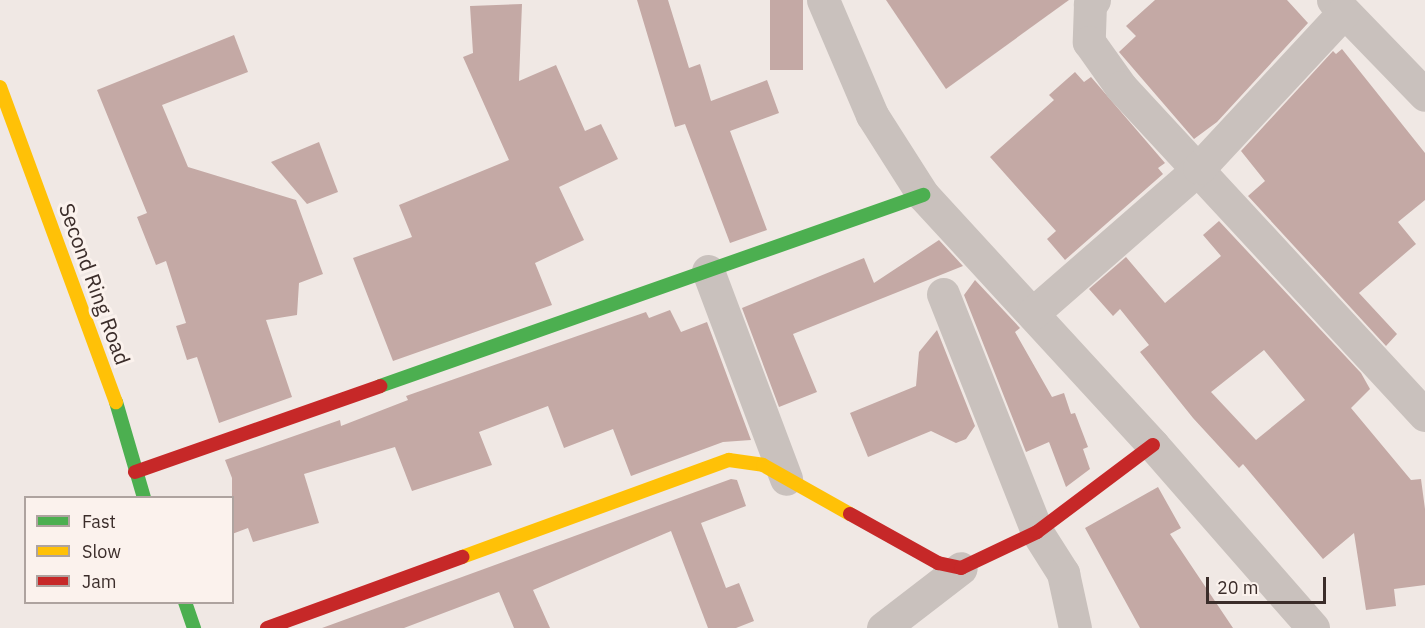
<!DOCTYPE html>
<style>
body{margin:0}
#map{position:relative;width:1425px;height:628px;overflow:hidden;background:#f0e8e4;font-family:"IBM Plex Sans",sans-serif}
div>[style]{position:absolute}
.building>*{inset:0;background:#c4a9a5;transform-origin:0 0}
.street>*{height:33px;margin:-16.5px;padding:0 16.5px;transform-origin:16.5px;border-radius:16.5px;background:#c9c1bd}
.fast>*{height:14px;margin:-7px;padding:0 7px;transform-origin:7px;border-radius:7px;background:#4caf50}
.slow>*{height:14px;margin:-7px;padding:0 7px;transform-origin:7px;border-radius:7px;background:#ffc107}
.jam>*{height:14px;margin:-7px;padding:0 7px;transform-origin:7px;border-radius:7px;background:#c62828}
span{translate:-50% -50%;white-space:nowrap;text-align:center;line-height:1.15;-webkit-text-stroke:6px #fbf2ed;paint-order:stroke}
.street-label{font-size:21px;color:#3b2d2a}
.legend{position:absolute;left:24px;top:496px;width:210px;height:108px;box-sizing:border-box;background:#fbf2ed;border:2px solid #aea39f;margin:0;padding:8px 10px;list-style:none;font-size:18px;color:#3b2d2a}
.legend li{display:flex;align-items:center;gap:12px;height:30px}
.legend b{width:30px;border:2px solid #aea39f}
.scale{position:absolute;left:1206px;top:577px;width:120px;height:27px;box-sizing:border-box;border:3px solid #3b2d2a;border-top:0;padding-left:8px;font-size:18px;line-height:21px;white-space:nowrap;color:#3b2d2a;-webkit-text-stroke:4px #fbf2ed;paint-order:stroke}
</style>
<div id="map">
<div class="building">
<div style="clip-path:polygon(637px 0,668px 0,689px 68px,700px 64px,711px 101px,767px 80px,779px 113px,730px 131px,767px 230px,730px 243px,685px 124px,675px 127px)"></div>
<div style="left:770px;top:0;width:33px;height:70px"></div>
<div style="clip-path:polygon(886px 0,1069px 0,946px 89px)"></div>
<div style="clip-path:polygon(1155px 0,1287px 0,1308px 23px,1217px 122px,1194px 139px,1119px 52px,1136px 36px,1126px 26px)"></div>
<div style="clip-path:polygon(522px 4px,519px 81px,556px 65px,585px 131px,601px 124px,618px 159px,559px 187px,584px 240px,535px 263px,552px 305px,393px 361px,353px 258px,412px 237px,399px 205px,509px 160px,463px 57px,473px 53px,470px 6px)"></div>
<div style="clip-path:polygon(234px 35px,248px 72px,162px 105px,188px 167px,296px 200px,323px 274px,299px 283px,297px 315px,266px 320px,292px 397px,219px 423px,197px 357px,187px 360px,176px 326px,186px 323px,166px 261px,156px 265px,137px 217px,147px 213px,97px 90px)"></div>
<div style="clip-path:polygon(1342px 49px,1425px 153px,1425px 200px,1398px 222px,1416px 244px,1359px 293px,1397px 334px,1386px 346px,1248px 196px,1265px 181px,1241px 151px,1333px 51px,1336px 54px)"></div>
<div style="clip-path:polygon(1075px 72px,1084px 82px,1091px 77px,1165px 163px,1158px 168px,1163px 174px,1065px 260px,1047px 239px,1056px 231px,990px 157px,1054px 100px,1049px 95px)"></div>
<div style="clip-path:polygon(319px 142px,338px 192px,307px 204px,271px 162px)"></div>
<div style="clip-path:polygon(evenodd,1219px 221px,1361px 373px,1370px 389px,1351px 408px,1411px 480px,1421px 479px,1425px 509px,1425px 585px,1394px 589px,1396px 606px,1366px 610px,1354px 533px,1323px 559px,1243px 464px,1239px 468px,1193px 418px,1140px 352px,1149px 345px,1120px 309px,1113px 316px,1089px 289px,1126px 257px,1165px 303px,1221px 256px,1203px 235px,1219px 221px,1264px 350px,1305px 400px,1256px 440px,1211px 392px,1264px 350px)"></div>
<div style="clip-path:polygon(939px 240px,963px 266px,793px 334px,817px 392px,779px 407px,742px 308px,864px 258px,874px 283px)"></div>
<div style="clip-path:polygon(975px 280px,1020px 328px,1015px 332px,1052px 397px,1064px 393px,1071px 414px,1075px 413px,1088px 447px,1083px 449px,1090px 469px,1066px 487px,1049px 442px,1026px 452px,964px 295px)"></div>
<div style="clip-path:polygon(670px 310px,681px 332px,707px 322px,751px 440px,723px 442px,631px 476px,613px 429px,564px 448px,548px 406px,479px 432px,492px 465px,412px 491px,395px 447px,304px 474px,319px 523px,253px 542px,248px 528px,232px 534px,232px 478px,225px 460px,340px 420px,341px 426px,408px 400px,406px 396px,646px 312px,649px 318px)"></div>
<div style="clip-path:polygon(937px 330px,975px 426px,966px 439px,956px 443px,931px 431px,868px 457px,850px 413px,916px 386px,919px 352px)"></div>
<div style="clip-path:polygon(731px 479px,737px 480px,746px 506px,701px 523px,726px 588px,739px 583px,754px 621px,736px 628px,708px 628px,671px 531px,533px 590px,550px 628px,514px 628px,499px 592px,404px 628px,322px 628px)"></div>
<div style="clip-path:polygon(1158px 487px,1181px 528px,1170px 534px,1233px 628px,1140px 628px,1085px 528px)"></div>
</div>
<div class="street">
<div style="left:823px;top:0;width:125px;rotate:66.9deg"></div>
<div style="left:872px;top:115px;width:95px;rotate:57.5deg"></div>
<div style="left:923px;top:195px;width:340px;rotate:47.4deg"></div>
<div style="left:1153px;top:445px;width:243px;rotate:48.8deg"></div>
<div style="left:1094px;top:0;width:6px;rotate:135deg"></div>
<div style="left:1090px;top:4px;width:38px;rotate:92deg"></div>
<div style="left:1089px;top:42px;width:55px;rotate:54.6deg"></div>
<div style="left:1121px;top:87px;width:447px;rotate:47.2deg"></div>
<div style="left:1333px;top:0;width:132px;rotate:45.9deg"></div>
<div style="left:708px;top:271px;width:222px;rotate:69.4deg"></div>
<div style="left:943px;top:294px;width:256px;rotate:68.4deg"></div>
<div style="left:1037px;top:532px;width:49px;rotate:57.6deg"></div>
<div style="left:1063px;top:573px;width:56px;rotate:77.7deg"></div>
<div style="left:1033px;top:313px;width:220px;rotate:-41.1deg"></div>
<div style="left:1199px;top:168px;width:213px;rotate:-47.1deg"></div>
<div style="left:883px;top:628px;width:98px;rotate:-37.6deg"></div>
</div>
<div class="fast">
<div style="left:380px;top:386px;width:576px;rotate:-19.38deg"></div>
<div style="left:116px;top:402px;width:100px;rotate:73.7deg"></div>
<div style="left:185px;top:602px;width:28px;rotate:71deg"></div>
</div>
<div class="slow">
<div style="left:0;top:87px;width:336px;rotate:69.8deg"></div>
<div style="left:462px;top:557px;width:284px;rotate:-20deg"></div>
<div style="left:729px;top:460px;width:34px;rotate:8deg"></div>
<div style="left:763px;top:465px;width:100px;rotate:29.4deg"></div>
</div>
<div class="jam">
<div style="left:135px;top:472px;width:260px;rotate:-19.3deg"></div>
<div style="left:850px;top:514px;width:101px;rotate:29.1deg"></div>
<div style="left:938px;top:563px;width:24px;rotate:12deg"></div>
<div style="left:961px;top:568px;width:84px;rotate:-25.3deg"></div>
<div style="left:1037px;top:532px;width:145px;rotate:-36.9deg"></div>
<div style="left:267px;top:628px;width:208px;rotate:-20deg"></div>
</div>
<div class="street-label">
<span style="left:95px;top:284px;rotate:70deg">Second Ring Road</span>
</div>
<ul class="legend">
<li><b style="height:8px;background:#4caf50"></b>Fast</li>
<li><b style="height:8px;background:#ffc107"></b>Slow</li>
<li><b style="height:8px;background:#c62828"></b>Jam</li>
</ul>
<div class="scale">20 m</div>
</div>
